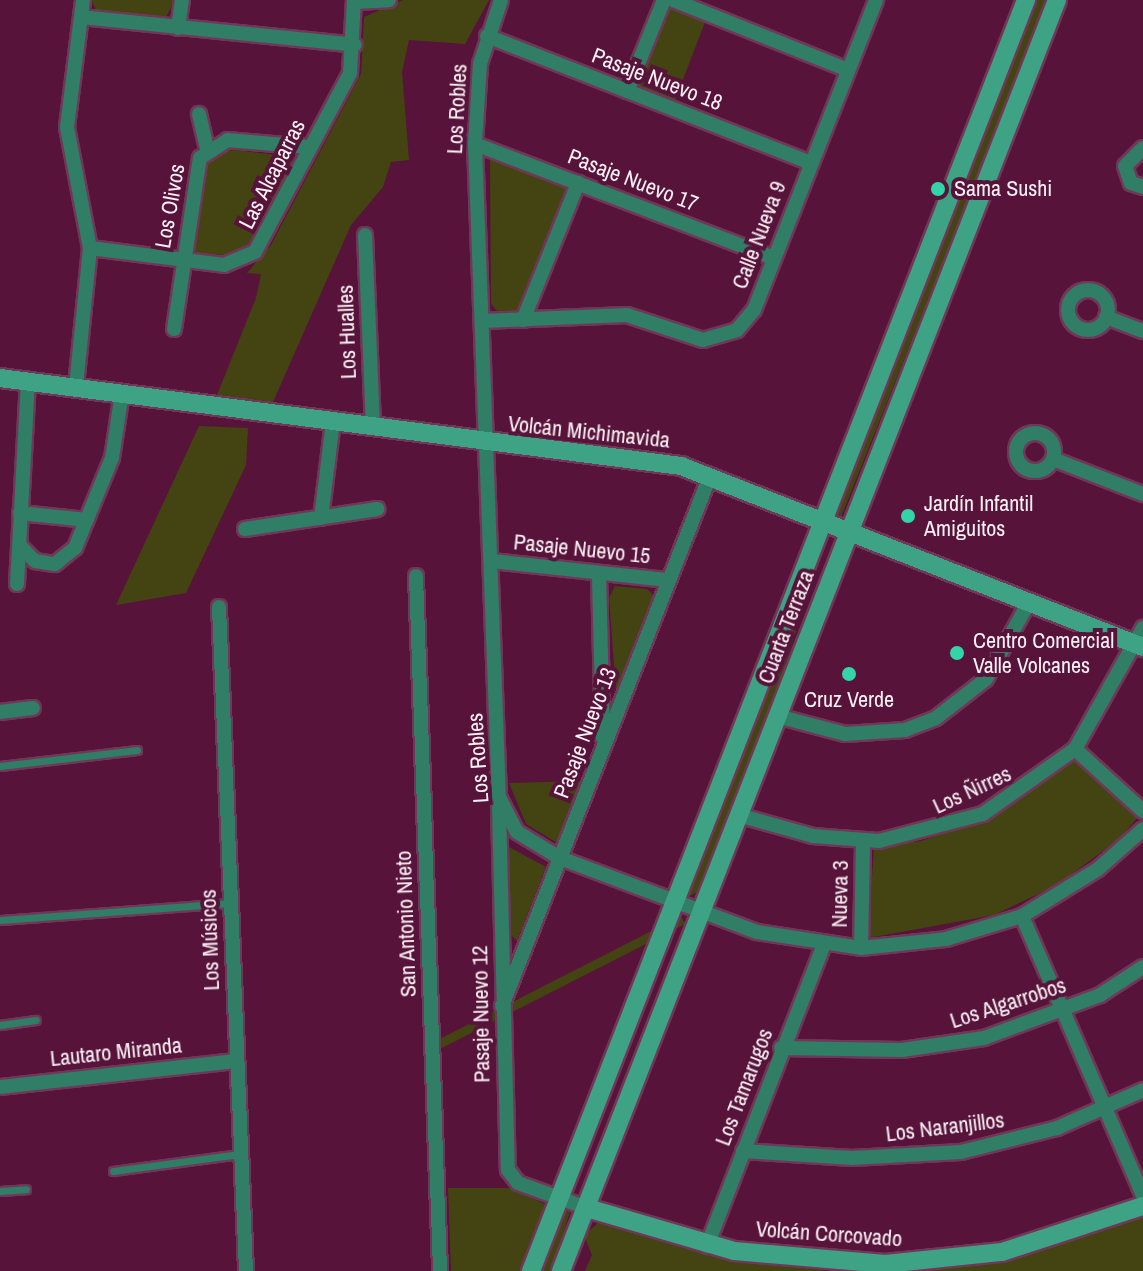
<!DOCTYPE html>
<meta charset="utf-8">
<style>
body{margin:0}
#map{position:relative;width:1143px;height:1271px;overflow:hidden;background:#57133a;font-family:"Archivo Narrow",sans-serif}
div>[style]{position:absolute}
.green>*{inset:0;background:#444413;transform-origin:0 0}
.roads{filter:drop-shadow(2px 0 #713758) drop-shadow(-2px 0 #713758) drop-shadow(0 2px #713758) drop-shadow(0 -2px #713758)}
.lane>*{height:7px;margin:-3.5px;padding:0 3.5px;transform-origin:3.5px;border-radius:3.5px;background:#2f7e65}
.street>*{height:14px;margin:-7px;padding:0 7px;transform-origin:7px;border-radius:7px;background:#2f7e65}
.street>.ring{margin:-7px;padding:0;box-sizing:content-box;background:none;border:14px solid #2f7e65;border-radius:50%}
.secondary>*{height:18px;margin:-9px;padding:0 9px;transform-origin:9px;border-radius:9px;background:#3ea384}
.dots>*{width:22px;height:22px;translate:-50% -50%;box-sizing:border-box;border:4px solid #57133a;border-radius:50%}
span{translate:-50% -50%;white-space:nowrap;text-align:center;line-height:1.15;-webkit-text-stroke:8px #57133a;paint-order:stroke}
.street-label{font-size:22px;color:#faf1f5}
.poi-label{font-size:22px;color:#faf1f5}
.left{translate:0 -50%;text-align:left}
</style>
<div id="map">
<div class="green">
<div style="clip-path:polygon(91px 0,175px 0,165px 19px,96px 10px)"></div>
<div style="clip-path:polygon(403px 0,489px 0,465px 44px,409px 40px,402px 72px,409px 160px,391px 162px,383px 187px,351px 225px,273px 402px,217px 395px,256px 298px,261px 274px,247px 273px,271px 245px,361px 74px,364px 17px)"></div>
<div style="clip-path:polygon(1036px 0,1048px 0,841px 517px,837px 513px)"></div>
<div style="left:667px;top:4px;width:42px;height:90px;rotate:21deg"></div>
<div style="clip-path:polygon(236px 150px,291px 157px,293px 164px,246px 248px,231px 256px,192px 252px,204px 165px,219px 152px)"></div>
<div style="clip-path:polygon(490px 157px,571px 187px,521px 312px,499px 313px,491px 304px)"></div>
<div style="clip-path:polygon(199px 426px,248px 428px,246px 465px,186px 593px,116px 605px)"></div>
<div style="clip-path:polygon(827px 536px,773px 701px,697px 892px,688px 897px)"></div>
<div style="clip-path:polygon(615px 586px,647px 589px,655px 597px,616px 691px,609px 598px)"></div>
<div style="clip-path:polygon(1073px 759px,1139px 816px,1118px 840px,1055px 886px,994px 915px,868px 938px,874px 847px,921px 841px,995px 815px)"></div>
<div style="clip-path:polygon(585px 781px,559px 844px,526px 824px,509px 783px)"></div>
<div style="clip-path:polygon(507px 846px,546px 867px,517px 941px,510px 934px)"></div>
<div style="left:681px;top:916px;width:9px;height:285px;rotate:63deg"></div>
<div style="clip-path:polygon(448px 1188px,510px 1188px,547px 1205px,522px 1271px,451px 1271px)"></div>
<div style="clip-path:polygon(570px 1211px,552px 1271px,541px 1271px,563px 1212px)"></div>
<div style="clip-path:polygon(1143px 1215px,1143px 1271px,905px 1271px,997px 1260px)"></div>
<div style="clip-path:polygon(598px 1223px,704px 1254px,827px 1271px,585px 1271px,592px 1255px,584px 1235px)"></div>
</div>
<div class="roads">
<div class="lane">
<div style="left:0;top:766px;width:138px;rotate:-6.7deg"></div>
<div style="left:0;top:920px;width:231px;rotate:-4.2deg"></div>
<div style="left:0;top:1025px;width:36px;rotate:-8deg"></div>
<div style="left:113px;top:1171px;width:128px;rotate:-7.6deg"></div>
<div style="left:0;top:1191px;width:26px;rotate:-4deg"></div>
</div>
<div class="street">
<div style="left:501px;top:0;width:67px;rotate:108.2deg"></div>
<div style="left:480px;top:64px;width:80px;rotate:93.6deg"></div>
<div style="left:475px;top:144px;width:653px;rotate:87.9deg"></div>
<div style="left:499px;top:797px;width:39px;rotate:63deg"></div>
<div style="left:517px;top:832px;width:50px;rotate:31.2deg"></div>
<div style="left:560px;top:858px;width:210px;rotate:20.6deg"></div>
<div style="left:757px;top:932px;width:105px;rotate:8.7deg"></div>
<div style="left:861px;top:948px;width:85px;rotate:-6deg"></div>
<div style="left:946px;top:939px;width:79px;rotate:-16.8deg"></div>
<div style="left:1022px;top:916px;width:89px;rotate:-31.7deg"></div>
<div style="left:1098px;top:869px;width:60px;rotate:-41.6deg"></div>
<div style="left:673px;top:0;width:188px;rotate:21.8deg"></div>
<div style="left:354px;top:2px;width:35px;rotate:-3deg"></div>
<div style="left:81px;top:17px;width:275px;rotate:5.8deg"></div>
<div style="left:178px;top:28px;width:28px;rotate:-82deg"></div>
<div style="left:487px;top:36px;width:348px;rotate:21.4deg"></div>
<div style="left:627px;top:91px;width:98px;rotate:-67.9deg"></div>
<div style="left:199px;top:114px;width:36px;rotate:77deg"></div>
<div style="left:475px;top:144px;width:320px;rotate:20.9deg"></div>
<div style="left:1143px;top:148px;width:25px;rotate:135deg"></div>
<div style="left:1125px;top:166px;width:18px;rotate:71deg"></div>
<div style="left:1131px;top:183px;width:13px;rotate:18deg"></div>
<div style="left:365px;top:235px;width:193px;rotate:87.6deg"></div>
<div style="left:90px;top:248px;width:135px;rotate:7.2deg"></div>
<div style="left:224px;top:265px;width:34px;rotate:-23deg"></div>
<div style="left:255px;top:252px;width:203px;rotate:-62deg"></div>
<div style="left:350px;top:73px;width:73px;rotate:-86.9deg"></div>
<div class="ring" style="left:1068px;top:290px;width:26px;height:26px"></div>
<div style="left:1106px;top:317px;width:40px;rotate:21deg"></div>
<div style="left:523px;top:320px;width:148px;rotate:-68.1deg"></div>
<div style="left:483px;top:321px;width:144px;rotate:-2.4deg"></div>
<div style="left:627px;top:315px;width:80px;rotate:18.2deg"></div>
<div style="left:703px;top:340px;width:35px;rotate:-16deg"></div>
<div style="left:737px;top:330px;width:26px;rotate:-50deg"></div>
<div style="left:754px;top:310px;width:333px;rotate:-68.5deg"></div>
<div style="left:174px;top:329px;width:173px;rotate:-81.4deg"></div>
<div style="left:200px;top:158px;width:33px;rotate:-33deg"></div>
<div style="left:228px;top:140px;width:82px;rotate:4.9deg"></div>
<div style="left:76px;top:386px;width:139px;rotate:-84.2deg"></div>
<div style="left:90px;top:248px;width:123px;rotate:-100.8deg"></div>
<div style="left:67px;top:127px;width:128px;rotate:-82.8deg"></div>
<div class="ring" style="left:1016px;top:433px;width:24px;height:24px"></div>
<div style="left:1053px;top:459px;width:97px;rotate:21.3deg"></div>
<div style="left:20px;top:513px;width:67px;rotate:6deg"></div>
<div style="left:321px;top:518px;width:97px;rotate:-82.9deg"></div>
<div style="left:245px;top:529px;width:134px;rotate:-8.6deg"></div>
<div style="left:21px;top:547px;width:20px;rotate:45deg"></div>
<div style="left:35px;top:561px;width:20px;rotate:9deg"></div>
<div style="left:55px;top:564px;width:26px;rotate:-39deg"></div>
<div style="left:75px;top:548px;width:97px;rotate:-67.7deg"></div>
<div style="left:112px;top:458px;width:66px;rotate:-81.3deg"></div>
<div style="left:492px;top:561px;width:177px;rotate:6.2deg"></div>
<div style="left:599px;top:575px;width:163px;rotate:88.6deg"></div>
<div style="left:416px;top:576px;width:695px;rotate:88.02deg"></div>
<div style="left:17px;top:584px;width:203px;rotate:-86.9deg"></div>
<div style="left:219px;top:607px;width:665px;rotate:87.67deg"></div>
<div style="left:0;top:712px;width:33px;rotate:-7deg"></div>
<div style="left:777px;top:716px;width:70px;rotate:14.8deg"></div>
<div style="left:845px;top:734px;width:60px;rotate:-3.8deg"></div>
<div style="left:905px;top:730px;width:33px;rotate:-21deg"></div>
<div style="left:936px;top:718px;width:63px;rotate:-38deg"></div>
<div style="left:986px;top:679px;width:88px;rotate:-60.8deg"></div>
<div style="left:1075px;top:749px;width:92px;rotate:42.4deg"></div>
<div style="left:499px;top:808px;width:362px;rotate:88.6deg"></div>
<div style="left:508px;top:1170px;width:16px;rotate:52deg"></div>
<div style="left:518px;top:1183px;width:73px;rotate:19.9deg"></div>
<div style="left:738px;top:815px;width:78px;rotate:15.6deg"></div>
<div style="left:813px;top:836px;width:66px;rotate:4.3deg"></div>
<div style="left:879px;top:841px;width:107px;rotate:-14.6deg"></div>
<div style="left:983px;top:814px;width:113px;rotate:-35.2deg"></div>
<div style="left:1075px;top:749px;width:139px;rotate:-60.7deg"></div>
<div style="left:1022px;top:916px;width:304px;rotate:66.6deg"></div>
<div style="left:861px;top:948px;width:107px;rotate:-88.9deg"></div>
<div style="left:502px;top:1006px;width:569px;rotate:-68.57deg"></div>
<div style="left:781px;top:1048px;width:121px;rotate:0.9deg"></div>
<div style="left:902px;top:1050px;width:83px;rotate:-8.3deg"></div>
<div style="left:984px;top:1038px;width:124px;rotate:-20.3deg"></div>
<div style="left:1100px;top:995px;width:51px;rotate:-33.1deg"></div>
<div style="left:0;top:1087px;width:237px;rotate:-6.3deg"></div>
<div style="left:743px;top:1151px;width:109px;rotate:3.7deg"></div>
<div style="left:852px;top:1158px;width:109px;rotate:-3.2deg"></div>
<div style="left:961px;top:1152px;width:99px;rotate:-14deg"></div>
<div style="left:1057px;top:1128px;width:94px;rotate:-23.8deg"></div>
<div style="left:707px;top:1246px;width:323px;rotate:-68.8deg"></div>
</div>
<div class="secondary">
<div style="left:0;top:378px;width:687px;rotate:7.36deg"></div>
<div style="left:681px;top:466px;width:496px;rotate:21.4deg"></div>
<div style="left:587px;top:1208px;width:153px;rotate:16.3deg"></div>
<div style="left:734px;top:1251px;width:152px;rotate:4.9deg"></div>
<div style="left:885px;top:1264px;width:118px;rotate:-5.9deg"></div>
<div style="left:1002px;top:1252px;width:148px;rotate:-18.1deg"></div>
<div style="left:531px;top:1271px;width:1364px;rotate:-68.72deg"></div>
<div style="left:561px;top:1271px;width:1364px;rotate:-68.68deg"></div>
</div>
</div>
<div class="dots">
<div style="left:938px;top:189px;background:#33d4a8"></div>
<div style="left:908px;top:516px;background:#33d4a8"></div>
<div style="left:957px;top:653px;background:#33d4a8"></div>
<div style="left:849px;top:674px;background:#33d4a8"></div>
</div>
<div class="street-label">
<span style="left:657px;top:79px;rotate:21deg">Pasaje Nuevo 18</span>
<span style="left:457px;top:109px;rotate:-87deg">Los Robles</span>
<span style="left:272px;top:174px;rotate:-63deg">Las Alcaparras</span>
<span style="left:633px;top:180px;rotate:21deg">Pasaje Nuevo 17</span>
<span style="left:170px;top:206px;rotate:-80deg">Los Olivos</span>
<span style="left:759px;top:235px;rotate:-69deg">Calle Nueva 9</span>
<span style="left:347px;top:332px;rotate:-92deg">Los Hualles</span>
<span style="left:589px;top:432px;rotate:6deg">Volcán Michimavida</span>
<span style="left:582px;top:549px;rotate:6deg">Pasaje Nuevo 15</span>
<span style="left:786px;top:627px;rotate:-69deg">Cuarta Terraza</span>
<span style="left:585px;top:733px;rotate:-69deg">Pasaje Nuevo 13</span>
<span style="left:478px;top:758px;rotate:-94deg">Los Robles</span>
<span style="left:972px;top:790px;rotate:-25deg">Los Ñirres</span>
<span style="left:840px;top:894px;rotate:-89deg">Nueva 3</span>
<span style="left:406px;top:924px;rotate:-92deg">San Antonio Nieto</span>
<span style="left:210px;top:940px;rotate:-92deg">Los Músicos</span>
<span style="left:1008px;top:1003px;rotate:-18deg">Los Algarrobos</span>
<span style="left:481px;top:1014px;rotate:-91deg">Pasaje Nuevo 12</span>
<span style="left:116px;top:1052px;rotate:-6deg">Lautaro Miranda</span>
<span style="left:744px;top:1087px;rotate:-69deg">Los Tamarugos</span>
<span style="left:945px;top:1127px;rotate:-7deg">Los Naranjillos</span>
<span style="left:829px;top:1234px;rotate:4deg">Volcán Corcovado</span>
</div>
<div class="poi-label">
<span class="left" style="left:954px;top:189px">Sama Sushi</span>
<span class="left" style="left:924px;top:516px">Jardín Infantil<br>Amiguitos</span>
<span class="left" style="left:973px;top:653px">Centro Comercial<br>Valle Volcanes</span>
<span style="left:849px;top:700px">Cruz Verde</span>
</div>
</div>
